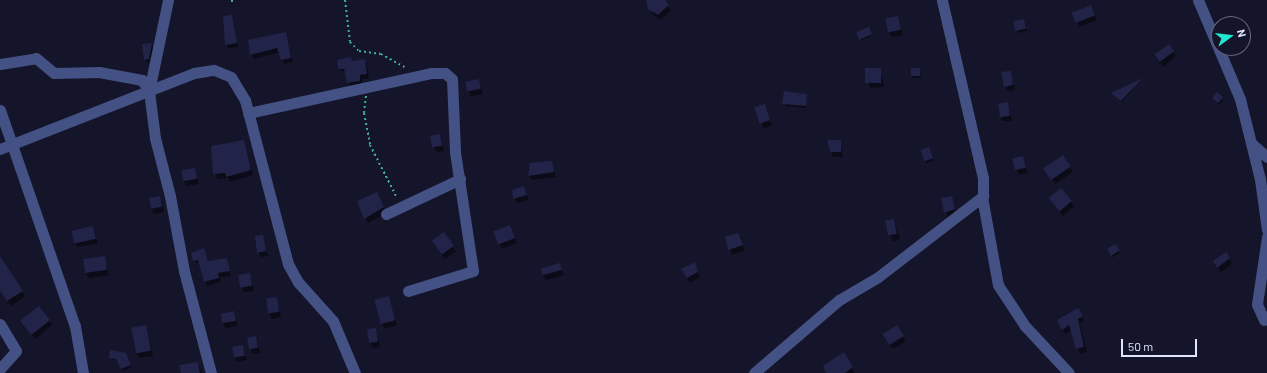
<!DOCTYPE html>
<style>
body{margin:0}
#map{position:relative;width:1267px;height:373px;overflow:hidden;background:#14152a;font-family:Barlow,sans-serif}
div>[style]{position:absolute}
.shadow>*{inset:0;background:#0007;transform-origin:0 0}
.building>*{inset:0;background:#222349;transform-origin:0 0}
.path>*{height:2px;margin-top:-1px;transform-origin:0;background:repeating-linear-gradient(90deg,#3eb290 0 2px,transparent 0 5px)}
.minor>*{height:11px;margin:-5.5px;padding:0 5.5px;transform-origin:5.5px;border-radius:5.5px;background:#445184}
span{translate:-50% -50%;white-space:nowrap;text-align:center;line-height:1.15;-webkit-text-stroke:3px #14152a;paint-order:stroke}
.north{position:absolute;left:1211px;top:16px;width:40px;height:40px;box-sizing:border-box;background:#14152a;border:1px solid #66687e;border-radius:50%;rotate:75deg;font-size:11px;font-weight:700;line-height:16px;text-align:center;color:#e0e4fc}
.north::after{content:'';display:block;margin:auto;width:14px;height:18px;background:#20e8ce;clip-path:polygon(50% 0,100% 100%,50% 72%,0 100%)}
.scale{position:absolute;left:1121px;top:339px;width:76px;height:18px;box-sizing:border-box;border:2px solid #e0e4fc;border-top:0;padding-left:5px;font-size:12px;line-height:14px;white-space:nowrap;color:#e0e4fc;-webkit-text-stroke:3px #14152a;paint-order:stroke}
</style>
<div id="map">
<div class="shadow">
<div style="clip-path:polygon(647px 0,664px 0,671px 10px,661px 20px,652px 14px)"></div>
<div style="clip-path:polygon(1093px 11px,1097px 20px,1080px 27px,1077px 22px)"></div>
<div style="clip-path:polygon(231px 16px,238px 47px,228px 48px,226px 45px)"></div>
<div style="clip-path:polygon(897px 17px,903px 35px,892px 37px,889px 32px)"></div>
<div style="clip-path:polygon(1014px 22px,1024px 22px,1027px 31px,1018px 33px)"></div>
<div style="clip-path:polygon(870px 30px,872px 36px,861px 40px,860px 38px)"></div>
<div style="clip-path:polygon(285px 33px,293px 62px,284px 64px,280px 52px,254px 59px,251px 54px)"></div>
<div style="clip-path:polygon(151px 44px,154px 48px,148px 64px,145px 59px)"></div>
<div style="clip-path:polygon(1169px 46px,1176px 56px,1163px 67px,1156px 56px)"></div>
<div style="clip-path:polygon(351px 58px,353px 62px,364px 60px,367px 65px,369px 79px,362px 79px,362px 86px,350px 87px,346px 73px,339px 69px,338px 61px)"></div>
<div style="clip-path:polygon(866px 69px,880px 69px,884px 87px,870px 88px)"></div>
<div style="clip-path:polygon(919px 69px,921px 78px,913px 78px,911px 76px)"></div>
<div style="clip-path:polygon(1010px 72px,1015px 90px,1008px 91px,1005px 87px)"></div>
<div style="clip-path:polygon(1142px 79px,1122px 102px,1113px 93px)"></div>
<div style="clip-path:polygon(479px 80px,483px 94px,471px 96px,468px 91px)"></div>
<div style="clip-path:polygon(797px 94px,799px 98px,806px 95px,806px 108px,785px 106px)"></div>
<div style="clip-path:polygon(1217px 94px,1223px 100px,1219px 105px,1213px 98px)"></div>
<div style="clip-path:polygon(1008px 103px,1012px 121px,1003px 121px,1000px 116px)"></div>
<div style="left:764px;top:105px;width:22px;height:9px;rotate:68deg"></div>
<div style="clip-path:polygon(439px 135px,444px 151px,437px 152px,434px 147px)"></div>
<div style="clip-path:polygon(244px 141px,253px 175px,230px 182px,228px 178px,217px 179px,212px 147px)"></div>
<div style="clip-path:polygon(840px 141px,843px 157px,833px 157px,831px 152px)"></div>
<div style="clip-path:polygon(930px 150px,933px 161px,927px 163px,925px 161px)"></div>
<div style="clip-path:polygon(1022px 157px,1028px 173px,1019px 175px,1013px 159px)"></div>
<div style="clip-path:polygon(551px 162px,556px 177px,532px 180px,529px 176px)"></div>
<div style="clip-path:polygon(1070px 167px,1073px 172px,1055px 184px,1048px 173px)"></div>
<div style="clip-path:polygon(194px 169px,199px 184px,186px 186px,184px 181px)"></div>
<div style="clip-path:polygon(524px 187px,529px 200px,517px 203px,514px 198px)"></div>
<div style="clip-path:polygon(160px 197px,164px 212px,154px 214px,151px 209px)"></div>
<div style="clip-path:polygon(951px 197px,957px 214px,948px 218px,942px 199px)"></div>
<div style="clip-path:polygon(380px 199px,386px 213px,368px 223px,358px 202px)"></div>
<div style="clip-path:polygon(1050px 199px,1071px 201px,1074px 206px,1063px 216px)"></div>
<div style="left:894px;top:220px;width:20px;height:8px;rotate:72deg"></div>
<div style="clip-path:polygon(93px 227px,98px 244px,77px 247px,74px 242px)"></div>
<div style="clip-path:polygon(512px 231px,517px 243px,502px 249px,500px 244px)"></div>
<div style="clip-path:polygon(444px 234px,456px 252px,445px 259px,436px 246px)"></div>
<div style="clip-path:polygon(262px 236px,268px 256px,261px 257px,258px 252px)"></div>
<div style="clip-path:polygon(726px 237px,740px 239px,745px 250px,732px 255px)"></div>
<div style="left:1115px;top:245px;width:9px;height:9px;rotate:58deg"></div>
<div style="clip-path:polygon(204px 250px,209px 262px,227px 259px,231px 276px,220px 277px,221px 282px,207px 286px,200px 264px,194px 261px)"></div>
<div style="clip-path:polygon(1226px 253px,1232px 264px,1221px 272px,1217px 267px)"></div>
<div style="clip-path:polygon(104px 257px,109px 275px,89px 278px,86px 274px)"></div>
<div style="clip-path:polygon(0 258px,25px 296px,11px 306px,0 290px)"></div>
<div style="clip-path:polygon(559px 264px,564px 275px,546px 280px,543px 275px)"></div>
<div style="clip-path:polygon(694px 264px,700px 277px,690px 283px,685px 274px)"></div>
<div style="clip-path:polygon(249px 274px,254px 291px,244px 292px,241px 287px)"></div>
<div style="clip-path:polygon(388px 297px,397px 325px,385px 329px,382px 324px)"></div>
<div style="clip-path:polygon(276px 299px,281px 317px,272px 319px,269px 314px)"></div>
<div style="clip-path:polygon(39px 307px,52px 325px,35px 339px,25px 325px)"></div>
<div style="clip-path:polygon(1078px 309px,1084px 321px,1080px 324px,1087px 352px,1080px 354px,1072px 330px,1065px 334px,1058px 321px)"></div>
<div style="clip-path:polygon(234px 312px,238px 326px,226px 328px,223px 323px)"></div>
<div style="clip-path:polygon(146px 326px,153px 356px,139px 358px,136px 353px)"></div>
<div style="left:897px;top:326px;width:18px;height:15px;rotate:61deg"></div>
<div style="clip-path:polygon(376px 329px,380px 347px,373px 348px,370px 343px)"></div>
<div style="clip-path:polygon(256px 337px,260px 353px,253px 354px,250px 349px)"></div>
<div style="clip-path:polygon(243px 346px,247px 360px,237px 362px,234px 357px)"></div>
<div style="clip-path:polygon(843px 354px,855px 373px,827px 373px)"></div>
<div style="clip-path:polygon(127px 356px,131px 368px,123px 371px,118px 361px,110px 358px)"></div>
<div style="clip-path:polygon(198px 363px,202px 373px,184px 373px)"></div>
</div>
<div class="building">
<div style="clip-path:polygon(646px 0,665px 0,669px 5px,658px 15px,648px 9px)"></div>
<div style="left:1091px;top:5px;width:11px;height:21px;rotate:68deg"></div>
<div style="clip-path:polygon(232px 15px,237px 43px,225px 45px,223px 16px)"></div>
<div style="left:898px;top:16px;width:14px;height:13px;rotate:78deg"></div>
<div style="left:1024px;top:19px;width:10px;height:11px;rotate:79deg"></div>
<div style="left:869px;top:27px;width:8px;height:14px;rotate:67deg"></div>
<div style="clip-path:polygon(286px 32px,291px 58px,281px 60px,277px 48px,250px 55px,248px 40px)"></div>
<div style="clip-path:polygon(152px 43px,149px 59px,144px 60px,142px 44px)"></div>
<div style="left:1169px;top:44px;width:9px;height:18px;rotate:54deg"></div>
<div style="clip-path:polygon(351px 57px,352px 61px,365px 59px,367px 74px,360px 75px,360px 81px,347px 83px,344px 69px,338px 69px,337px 60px)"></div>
<div style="left:865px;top:68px;width:16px;height:15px"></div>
<div style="left:911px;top:68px;width:9px;height:8px"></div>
<div style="clip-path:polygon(1011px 71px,1013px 85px,1004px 87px,1001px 72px)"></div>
<div style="clip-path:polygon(1143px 78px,1121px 101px,1111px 93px)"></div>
<div style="left:479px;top:79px;width:10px;height:14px;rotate:79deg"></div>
<div style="clip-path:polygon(784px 91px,798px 93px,798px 98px,799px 93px,807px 94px,806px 106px,782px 104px)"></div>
<div style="left:1217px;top:92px;width:8px;height:8px;rotate:40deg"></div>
<div style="left:1008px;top:102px;width:14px;height:10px;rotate:82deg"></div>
<div style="left:765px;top:104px;width:17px;height:11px;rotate:73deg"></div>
<div style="left:440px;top:134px;width:12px;height:10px;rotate:81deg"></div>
<div style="clip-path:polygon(244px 140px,251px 170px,226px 177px,225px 173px,213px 174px,211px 146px)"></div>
<div style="clip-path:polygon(827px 140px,841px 140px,841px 152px,830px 152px)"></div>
<div style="left:929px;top:147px;width:12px;height:9px;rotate:70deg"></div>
<div style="left:1063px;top:155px;width:14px;height:24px;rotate:56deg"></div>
<div style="left:1023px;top:156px;width:12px;height:11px;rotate:76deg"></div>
<div style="clip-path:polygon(552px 161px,554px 172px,528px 176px,530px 163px)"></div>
<div style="left:195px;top:168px;width:11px;height:14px;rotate:80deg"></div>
<div style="clip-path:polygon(524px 186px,527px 195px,513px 199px,512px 190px)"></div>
<div style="left:1061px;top:188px;width:17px;height:16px;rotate:50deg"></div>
<div style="clip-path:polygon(377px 192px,384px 207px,364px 219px,357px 201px)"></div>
<div style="left:160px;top:196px;width:11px;height:11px;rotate:80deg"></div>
<div style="clip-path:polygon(952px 196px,955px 209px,944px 213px,941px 198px)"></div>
<div style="left:894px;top:219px;width:15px;height:9px;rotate:79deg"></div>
<div style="left:510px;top:225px;width:14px;height:18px;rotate:69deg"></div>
<div style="left:93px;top:226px;width:13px;height:22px;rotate:77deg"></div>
<div style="left:444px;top:232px;width:17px;height:15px;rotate:54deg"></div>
<div style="clip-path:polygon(738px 233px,743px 245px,728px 250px,725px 237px)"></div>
<div style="clip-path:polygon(263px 235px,266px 251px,257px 253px,255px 236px)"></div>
<div style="clip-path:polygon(1115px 244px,1120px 250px,1111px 256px,1107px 249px)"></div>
<div style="clip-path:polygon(204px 248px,208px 261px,227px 258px,230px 271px,218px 273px,219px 278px,204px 282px,198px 260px,193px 261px,191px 253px)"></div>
<div style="clip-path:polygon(1226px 252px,1230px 258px,1217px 268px,1213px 261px)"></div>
<div style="clip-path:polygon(0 256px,23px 291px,7px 301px,0 291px)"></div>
<div style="left:105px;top:256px;width:14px;height:22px;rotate:82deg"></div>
<div style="clip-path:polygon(695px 262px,698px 272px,687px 278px,681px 269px)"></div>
<div style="left:560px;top:263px;width:7px;height:20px;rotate:74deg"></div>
<div style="left:250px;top:273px;width:13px;height:12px;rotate:81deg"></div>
<div style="left:389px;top:296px;width:25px;height:15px;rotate:76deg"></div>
<div style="left:277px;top:297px;width:15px;height:11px;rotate:82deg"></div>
<div style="left:39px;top:306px;width:18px;height:24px;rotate:52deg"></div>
<div style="clip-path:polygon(1078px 308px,1083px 316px,1078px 319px,1084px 347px,1076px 349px,1069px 325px,1062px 330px,1057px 320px)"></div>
<div style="clip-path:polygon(234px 311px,236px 321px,222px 323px,221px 314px)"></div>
<div style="left:146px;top:325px;width:26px;height:15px;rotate:79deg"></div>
<div style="left:897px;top:325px;width:13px;height:17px;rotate:58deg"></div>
<div style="left:376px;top:328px;width:14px;height:9px;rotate:82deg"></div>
<div style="left:256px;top:336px;width:12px;height:9px;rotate:81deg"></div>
<div style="left:243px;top:345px;width:11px;height:11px;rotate:80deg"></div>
<div style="clip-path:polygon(110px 350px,126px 353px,131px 365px,121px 369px,116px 359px,109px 358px)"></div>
<div style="clip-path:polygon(844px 352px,853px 367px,845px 373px,826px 373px,823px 366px)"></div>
<div style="clip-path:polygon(198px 362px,200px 373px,181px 373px,179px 365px)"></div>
</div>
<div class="path">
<div style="left:232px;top:0;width:5px;rotate:90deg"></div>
<div style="left:345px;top:0;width:42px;rotate:83.2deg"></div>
<div style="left:350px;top:42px;width:13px;rotate:45deg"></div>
<div style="left:359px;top:51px;width:22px;rotate:8deg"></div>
<div style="left:381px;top:54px;width:29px;rotate:29deg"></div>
<div style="left:366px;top:96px;width:17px;rotate:97deg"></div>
<div style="left:364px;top:113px;width:33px;rotate:79deg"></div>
<div style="left:370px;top:145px;width:59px;rotate:63deg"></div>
</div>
<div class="minor">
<div style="left:1198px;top:0;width:108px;rotate:67deg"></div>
<div style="left:1240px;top:99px;width:82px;rotate:76deg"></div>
<div style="left:1260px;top:179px;width:51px;rotate:82.2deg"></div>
<div style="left:0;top:64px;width:36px;rotate:-9deg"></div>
<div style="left:36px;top:58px;width:23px;rotate:40deg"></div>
<div style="left:54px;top:73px;width:45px;rotate:-1.3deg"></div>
<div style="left:99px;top:72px;width:44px;rotate:10.5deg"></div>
<div style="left:142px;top:80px;width:13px;rotate:58deg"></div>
<div style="left:149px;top:91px;width:47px;rotate:82.7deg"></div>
<div style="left:155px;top:138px;width:60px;rotate:75.5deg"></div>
<div style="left:170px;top:196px;width:76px;rotate:79.4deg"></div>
<div style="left:184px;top:271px;width:106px;rotate:75.2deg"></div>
<div style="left:149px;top:91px;width:93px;rotate:-78.2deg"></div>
<div style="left:0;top:110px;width:229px;rotate:70.9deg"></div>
<div style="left:75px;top:326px;width:48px;rotate:80.3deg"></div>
<div style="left:248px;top:113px;width:187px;rotate:-12.3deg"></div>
<div style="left:431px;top:73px;width:14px"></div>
<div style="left:445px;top:73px;width:9px;rotate:41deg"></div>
<div style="left:452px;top:79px;width:73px;rotate:87.6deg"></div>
<div style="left:455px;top:152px;width:120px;rotate:81.4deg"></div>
<div style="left:473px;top:271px;width:68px;rotate:162.9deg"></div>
<div style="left:1252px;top:144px;width:20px;rotate:41deg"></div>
<div style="left:0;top:149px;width:208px;rotate:-21.4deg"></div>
<div style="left:194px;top:73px;width:20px;rotate:-9deg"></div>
<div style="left:214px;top:70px;width:18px;rotate:22deg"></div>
<div style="left:231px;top:77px;width:27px;rotate:59deg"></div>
<div style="left:245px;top:100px;width:170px;rotate:75.3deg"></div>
<div style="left:288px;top:264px;width:21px;rotate:61deg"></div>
<div style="left:298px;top:282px;width:52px;rotate:48.1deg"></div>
<div style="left:333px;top:321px;width:56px;rotate:67.1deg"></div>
<div style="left:982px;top:197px;width:89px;rotate:79.7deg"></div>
<div style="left:998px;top:285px;width:49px;rotate:56.6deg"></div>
<div style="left:1025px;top:326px;width:64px;rotate:46.9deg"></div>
<div style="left:386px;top:214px;width:82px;rotate:-25.3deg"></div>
<div style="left:1264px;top:320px;width:17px;rotate:-114deg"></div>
<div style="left:1257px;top:304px;width:68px;rotate:-81.5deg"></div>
<div style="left:0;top:324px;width:31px;rotate:59deg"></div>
<div style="left:16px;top:351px;width:24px;rotate:132deg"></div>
<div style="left:754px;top:373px;width:112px;rotate:-40.7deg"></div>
<div style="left:839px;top:300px;width:45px;rotate:-30.5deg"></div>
<div style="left:878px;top:277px;width:133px;rotate:-37.6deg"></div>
<div style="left:983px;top:196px;width:18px;rotate:-90deg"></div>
<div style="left:983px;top:178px;width:183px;rotate:-103deg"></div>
</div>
<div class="north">N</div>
<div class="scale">50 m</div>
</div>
